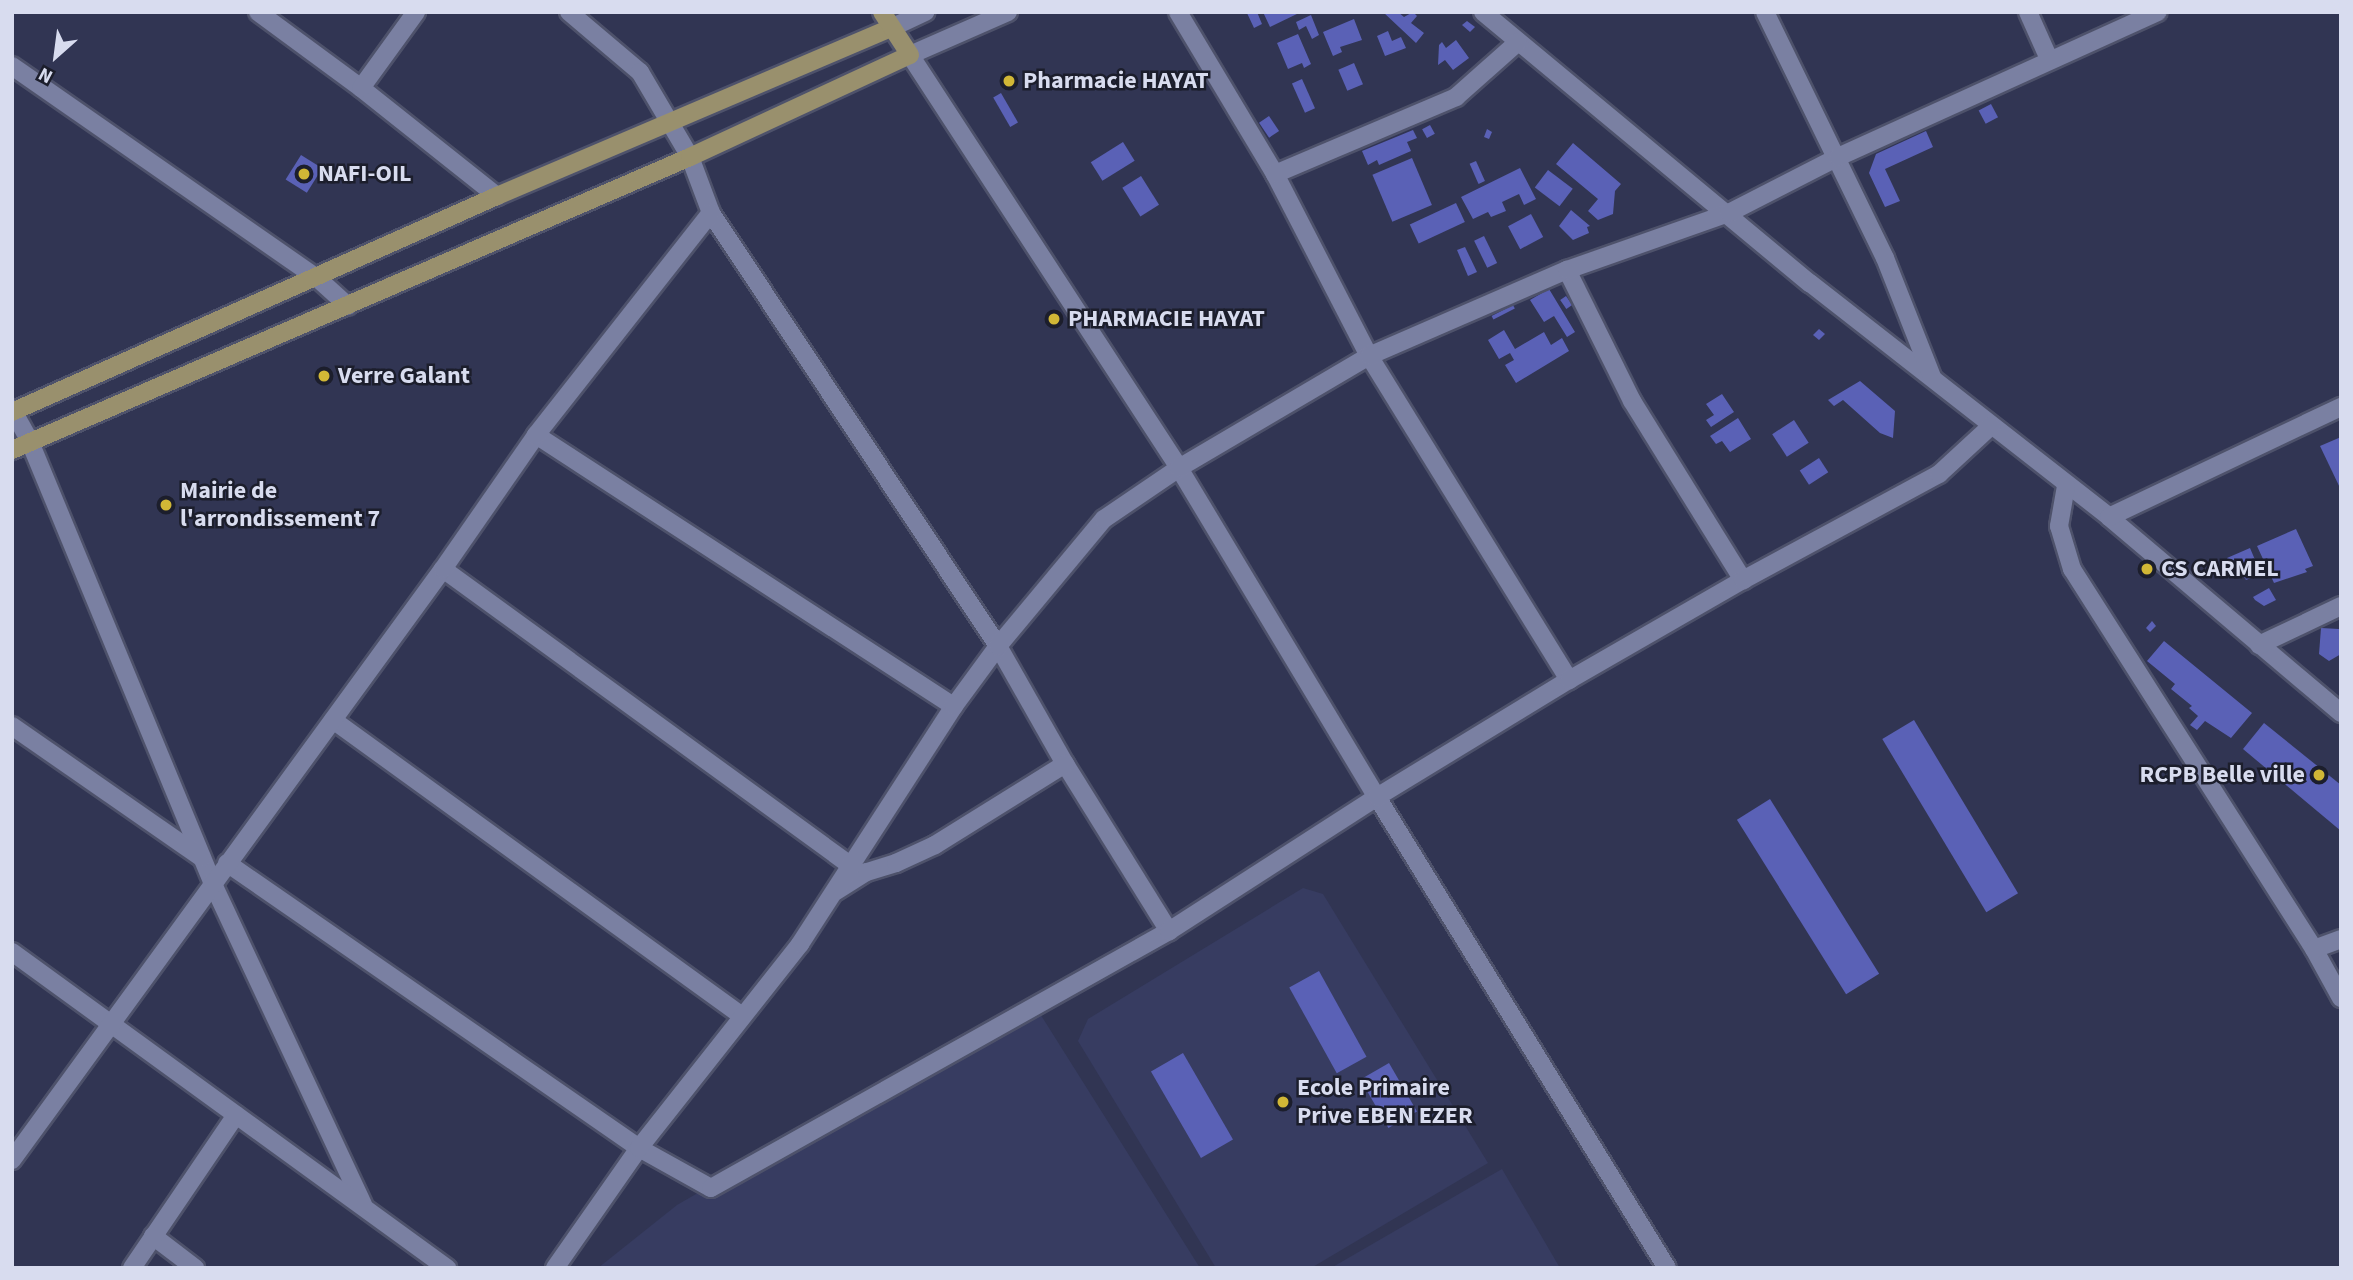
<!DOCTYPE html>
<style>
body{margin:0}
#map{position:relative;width:2353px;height:1280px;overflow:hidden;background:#313553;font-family:"Source Sans 3",sans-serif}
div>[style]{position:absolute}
.built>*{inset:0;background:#373c61}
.building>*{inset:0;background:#5a61b6;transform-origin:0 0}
.roads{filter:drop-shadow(2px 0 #4e526b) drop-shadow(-2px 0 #4e526b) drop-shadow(0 2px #4e526b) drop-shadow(0 -2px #4e526b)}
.minor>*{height:18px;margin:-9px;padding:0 9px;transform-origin:9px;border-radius:9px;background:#7a80a2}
.major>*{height:18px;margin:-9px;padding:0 9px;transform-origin:9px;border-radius:9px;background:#99906d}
.dots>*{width:19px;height:19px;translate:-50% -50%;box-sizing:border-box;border:4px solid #1c1e2c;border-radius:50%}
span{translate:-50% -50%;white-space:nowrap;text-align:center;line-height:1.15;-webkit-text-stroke:5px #1c1e2c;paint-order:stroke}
.poi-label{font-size:24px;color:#d8dcef;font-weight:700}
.left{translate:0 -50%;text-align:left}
.right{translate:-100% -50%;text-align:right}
.frame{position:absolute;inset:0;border:14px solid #d8dcef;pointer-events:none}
.north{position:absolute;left:21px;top:21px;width:70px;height:70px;-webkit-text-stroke:5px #1c1e2c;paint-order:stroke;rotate:208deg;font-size:19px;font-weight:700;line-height:28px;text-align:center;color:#d8dcef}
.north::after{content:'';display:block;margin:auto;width:24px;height:32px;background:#d8dcef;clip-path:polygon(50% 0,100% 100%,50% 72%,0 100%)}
</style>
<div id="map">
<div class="built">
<div style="clip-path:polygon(1303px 888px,1323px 894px,1488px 1163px,1311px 1268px,1216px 1268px,1078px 1041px,1088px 1019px)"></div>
<div style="clip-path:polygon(1032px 1001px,1200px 1268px,598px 1268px,677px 1205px)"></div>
<div style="clip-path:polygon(1502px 1169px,1560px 1268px,1331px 1268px)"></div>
</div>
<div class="building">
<div style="clip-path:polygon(1257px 12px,1262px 24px,1254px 28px,1247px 13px)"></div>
<div style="clip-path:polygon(1263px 12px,1301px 12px,1270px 27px)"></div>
<div style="clip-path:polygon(1383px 12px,1398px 12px,1404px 17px,1413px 12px,1417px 16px,1411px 23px,1424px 33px,1416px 43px)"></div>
<div style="clip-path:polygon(1311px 15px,1319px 35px,1312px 39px,1306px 26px,1299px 30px,1296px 22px)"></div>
<div style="clip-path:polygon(1354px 19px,1362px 40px,1340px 47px,1342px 52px,1333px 56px,1323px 32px)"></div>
<div style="clip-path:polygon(1467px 21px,1475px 27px,1470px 32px,1462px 25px)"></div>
<div style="clip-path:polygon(1388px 31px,1392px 41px,1401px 37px,1406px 48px,1385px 56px,1377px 36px)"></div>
<div style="clip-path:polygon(1298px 34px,1311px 64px,1304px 68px,1302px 63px,1288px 69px,1277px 43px)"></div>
<div style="clip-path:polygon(1456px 40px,1469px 58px,1453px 70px,1445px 60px,1438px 65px,1439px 45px,1442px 42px,1446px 48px)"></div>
<div style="left:1354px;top:63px;width:23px;height:17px;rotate:67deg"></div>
<div style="left:1302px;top:79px;width:32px;height:11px;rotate:66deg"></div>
<div style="left:1001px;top:93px;width:34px;height:9px;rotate:60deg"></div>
<div style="left:1991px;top:104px;width:15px;height:14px;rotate:62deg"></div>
<div style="left:1269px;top:116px;width:18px;height:12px;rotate:56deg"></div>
<div style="left:1430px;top:125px;width:10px;height:9px;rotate:61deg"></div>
<div style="clip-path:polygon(1487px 129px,1492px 132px,1489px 139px,1484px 137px)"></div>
<div style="clip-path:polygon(1413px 130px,1417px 138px,1407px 142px,1411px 151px,1379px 165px,1377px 160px,1368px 165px,1362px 151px)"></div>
<div style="clip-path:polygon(1926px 131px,1933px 147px,1885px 169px,1900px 201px,1885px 207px,1869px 173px,1876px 154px)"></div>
<div style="left:1123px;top:142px;width:22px;height:38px;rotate:58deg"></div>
<div style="clip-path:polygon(1573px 143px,1621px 184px,1615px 191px,1613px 214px,1598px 220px,1588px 211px,1598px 199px,1556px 164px)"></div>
<div style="left:301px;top:155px;width:25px;height:29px;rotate:32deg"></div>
<div style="left:1412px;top:158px;width:51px;height:43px;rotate:67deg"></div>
<div style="left:1476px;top:161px;width:22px;height:7px;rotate:66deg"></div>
<div style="clip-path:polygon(1520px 168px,1536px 199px,1524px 205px,1519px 194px,1502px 202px,1506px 211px,1491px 217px,1488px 212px,1473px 219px,1461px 197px)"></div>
<div style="left:1548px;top:170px;width:31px;height:22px;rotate:37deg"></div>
<div style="left:1141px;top:176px;width:34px;height:22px;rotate:58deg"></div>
<div style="left:1456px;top:203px;width:21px;height:51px;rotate:65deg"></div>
<div style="clip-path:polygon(1571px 210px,1590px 226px,1587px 227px,1589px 233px,1573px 240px,1559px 226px)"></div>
<div style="left:1531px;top:214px;width:26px;height:26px;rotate:62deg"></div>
<div style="left:1484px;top:236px;width:30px;height:11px;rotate:64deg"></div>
<div style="clip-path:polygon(1465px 247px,1477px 272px,1468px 276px,1457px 250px)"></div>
<div style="clip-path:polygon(1549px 289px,1575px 332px,1567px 337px,1554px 316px,1544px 322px,1530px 300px)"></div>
<div style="left:1566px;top:296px;width:11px;height:7px;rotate:56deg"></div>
<div style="left:1513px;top:305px;width:4px;height:24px;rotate:63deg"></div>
<div style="clip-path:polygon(1819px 329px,1825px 334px,1819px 340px,1813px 335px)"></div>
<div style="clip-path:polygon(1504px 330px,1515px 349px,1544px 332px,1551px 345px,1562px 338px,1569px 351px,1516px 383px,1505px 365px,1514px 360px,1510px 353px,1499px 359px,1488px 340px)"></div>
<div style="clip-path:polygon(1860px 381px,1895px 411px,1893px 438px,1880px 433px,1843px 400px,1834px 406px,1828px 400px)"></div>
<div style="clip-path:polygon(1722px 394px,1734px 412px,1711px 427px,1706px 420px,1714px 415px,1706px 404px)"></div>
<div style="clip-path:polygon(1738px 418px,1751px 439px,1730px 452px,1722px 441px,1716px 444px,1710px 436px)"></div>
<div style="left:1794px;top:420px;width:27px;height:26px;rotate:57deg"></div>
<div style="clip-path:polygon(2341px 437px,2341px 490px,2320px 446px)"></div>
<div style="left:1819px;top:458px;width:17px;height:23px;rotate:57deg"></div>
<div style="clip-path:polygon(2296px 529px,2313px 566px,2305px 569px,2307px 572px,2274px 583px,2257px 546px)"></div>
<div style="clip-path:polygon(2250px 548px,2261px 574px,2246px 580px,2235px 563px,2230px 565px,2227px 558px)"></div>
<div style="clip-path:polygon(2269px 588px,2276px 600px,2264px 606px,2255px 600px,2253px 597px)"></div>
<div style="clip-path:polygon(2152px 621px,2156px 626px,2150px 632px,2146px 628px)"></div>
<div style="clip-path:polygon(2321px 628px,2339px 629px,2341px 654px,2329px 661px,2319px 654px)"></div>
<div style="clip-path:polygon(2164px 641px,2252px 713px,2231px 738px,2205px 721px,2197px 730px,2190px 725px,2198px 716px,2189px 708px,2192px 706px,2171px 689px,2175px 684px,2147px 661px)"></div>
<div style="left:1914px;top:720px;width:202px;height:37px;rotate:59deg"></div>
<div style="clip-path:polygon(2264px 723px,2341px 785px,2341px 831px,2243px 749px)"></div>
<div style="left:1770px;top:799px;width:206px;height:39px;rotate:58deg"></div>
<div style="left:1319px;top:971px;width:98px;height:34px;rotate:61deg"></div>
<div style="left:1183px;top:1053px;width:100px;height:37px;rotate:60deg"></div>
<div style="left:1389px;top:1063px;width:56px;height:33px;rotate:60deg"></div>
</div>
<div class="roads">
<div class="minor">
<div style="left:258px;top:12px;width:128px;rotate:36.4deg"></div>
<div style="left:361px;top:88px;width:174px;rotate:38.5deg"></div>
<div style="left:569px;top:12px;width:93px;rotate:40.2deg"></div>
<div style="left:640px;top:72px;width:99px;rotate:59.5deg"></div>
<div style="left:690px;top:157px;width:60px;rotate:69.4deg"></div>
<div style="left:711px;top:213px;width:519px;rotate:56.46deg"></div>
<div style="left:998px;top:646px;width:136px;rotate:60.4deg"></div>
<div style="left:1065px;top:764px;width:197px;rotate:58.1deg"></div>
<div style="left:1008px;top:12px;width:107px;rotate:156.3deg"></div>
<div style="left:910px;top:55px;width:493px;rotate:56.9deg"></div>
<div style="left:1179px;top:468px;width:384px;rotate:59deg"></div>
<div style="left:1377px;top:797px;width:553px;rotate:58.38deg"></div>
<div style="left:1178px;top:12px;width:189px;rotate:59.1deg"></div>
<div style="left:1275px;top:174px;width:205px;rotate:62.7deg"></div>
<div style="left:1369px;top:356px;width:381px;rotate:58.3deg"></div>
<div style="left:1483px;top:12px;width:425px;rotate:39.7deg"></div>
<div style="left:1810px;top:283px;width:380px;rotate:38deg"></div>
<div style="left:2109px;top:517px;width:304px;rotate:40.2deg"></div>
<div style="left:1765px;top:12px;width:274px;rotate:64deg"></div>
<div style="left:1885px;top:258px;width:128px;rotate:68.4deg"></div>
<div style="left:2028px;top:12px;width:51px;rotate:65.9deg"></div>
<div style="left:891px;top:28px;width:38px;rotate:-25deg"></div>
<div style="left:12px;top:66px;width:370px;rotate:34.8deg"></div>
<div style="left:316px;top:277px;width:43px;rotate:42.2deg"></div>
<div style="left:361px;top:88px;width:94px;rotate:-54.1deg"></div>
<div style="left:1275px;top:174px;width:197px;rotate:-23deg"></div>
<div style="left:1456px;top:97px;width:83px;rotate:-41.6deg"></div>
<div style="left:1567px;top:270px;width:146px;rotate:63.6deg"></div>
<div style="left:1632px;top:401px;width:211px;rotate:58.2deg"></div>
<div style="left:12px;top:409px;width:38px;rotate:61deg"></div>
<div style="left:30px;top:442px;width:476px;rotate:67.5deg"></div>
<div style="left:212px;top:882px;width:356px;rotate:64.9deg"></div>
<div style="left:536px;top:435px;width:498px;rotate:33deg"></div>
<div style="left:2066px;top:486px;width:41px;rotate:99.9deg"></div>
<div style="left:2059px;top:526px;width:45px;rotate:73.2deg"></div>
<div style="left:2072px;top:569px;width:451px;rotate:57.5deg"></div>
<div style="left:2314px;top:949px;width:56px;rotate:61.1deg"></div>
<div style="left:2109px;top:517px;width:257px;rotate:-25.4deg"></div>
<div style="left:443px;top:569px;width:503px;rotate:36.03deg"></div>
<div style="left:2259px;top:645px;width:91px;rotate:-25.4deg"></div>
<div style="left:333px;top:720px;width:505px;rotate:35.89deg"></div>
<div style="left:12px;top:726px;width:231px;rotate:34.8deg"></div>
<div style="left:227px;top:863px;width:501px;rotate:34.67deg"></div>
<div style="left:639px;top:1148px;width:82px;rotate:29.1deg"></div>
<div style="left:711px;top:1188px;width:525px;rotate:-29.3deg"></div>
<div style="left:1169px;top:931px;width:247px;rotate:-32.8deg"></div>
<div style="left:1377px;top:797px;width:225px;rotate:-31.4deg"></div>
<div style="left:1569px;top:680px;width:201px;rotate:-29.9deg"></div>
<div style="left:1743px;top:580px;width:223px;rotate:-28.4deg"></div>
<div style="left:1939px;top:474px;width:71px;rotate:-42.7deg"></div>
<div style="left:836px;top:891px;width:36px;rotate:-32deg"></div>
<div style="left:867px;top:872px;width:30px;rotate:-17deg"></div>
<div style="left:896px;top:863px;width:43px;rotate:-24.8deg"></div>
<div style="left:935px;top:845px;width:153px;rotate:-31.9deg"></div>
<div style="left:2314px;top:949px;width:29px;rotate:-20deg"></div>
<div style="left:12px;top:952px;width:538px;rotate:36deg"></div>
<div style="left:12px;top:1160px;width:731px;rotate:-53.9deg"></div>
<div style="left:443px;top:569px;width:163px;rotate:-55.2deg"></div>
<div style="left:536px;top:435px;width:283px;rotate:-51.8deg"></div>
<div style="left:153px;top:1236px;width:53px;rotate:37.3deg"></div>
<div style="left:132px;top:1268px;width:185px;rotate:-55.8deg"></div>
<div style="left:555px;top:1268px;width:146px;rotate:-55deg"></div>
<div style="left:639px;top:1148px;width:260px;rotate:-51.7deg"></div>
<div style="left:800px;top:944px;width:283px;rotate:-57.1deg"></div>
<div style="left:954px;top:706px;width:74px;rotate:-53.7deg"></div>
<div style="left:998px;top:646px;width:165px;rotate:-50.2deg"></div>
<div style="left:1104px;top:519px;width:91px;rotate:-34.2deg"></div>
<div style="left:1179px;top:468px;width:221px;rotate:-30.5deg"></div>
<div style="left:1369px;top:356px;width:216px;rotate:-23.5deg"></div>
<div style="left:1567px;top:270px;width:172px;rotate:-19.4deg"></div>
<div style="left:1729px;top:213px;width:123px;rotate:-27.2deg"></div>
<div style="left:1838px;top:157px;width:351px;rotate:-24.4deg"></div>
</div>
<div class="major">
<div style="left:12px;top:412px;width:531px;rotate:-24.01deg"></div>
<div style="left:497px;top:196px;width:428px;rotate:-23.1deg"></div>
<div style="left:12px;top:450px;width:739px;rotate:-23.37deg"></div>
<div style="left:690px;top:157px;width:242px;rotate:-24.9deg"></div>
<div style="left:910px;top:55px;width:51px;rotate:-123.1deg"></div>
</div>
</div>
<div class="dots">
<div style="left:1009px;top:81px;background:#d1b736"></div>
<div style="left:304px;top:174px;background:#d1b736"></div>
<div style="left:1054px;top:319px;background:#d1b736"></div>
<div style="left:324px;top:376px;background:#d1b736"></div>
<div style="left:166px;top:505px;background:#d1b736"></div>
<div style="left:2147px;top:569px;background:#d1b736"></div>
<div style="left:2319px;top:775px;background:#d1b736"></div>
<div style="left:1283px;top:1102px;background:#d1b736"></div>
</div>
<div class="poi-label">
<span class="left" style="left:1023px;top:81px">Pharmacie HAYAT</span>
<span class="left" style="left:318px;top:174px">NAFI-OIL</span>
<span class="left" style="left:1068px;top:319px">PHARMACIE HAYAT</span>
<span class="left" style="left:338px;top:376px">Verre Galant</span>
<span class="left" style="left:180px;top:505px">Mairie de<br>l'arrondissement 7</span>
<span class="left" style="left:2161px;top:569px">CS CARMEL</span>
<span class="right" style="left:2305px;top:775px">RCPB Belle ville</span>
<span class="left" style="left:1297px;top:1102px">Ecole Primaire<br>Prive EBEN EZER</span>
</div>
<div class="frame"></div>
<div class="north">N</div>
</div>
